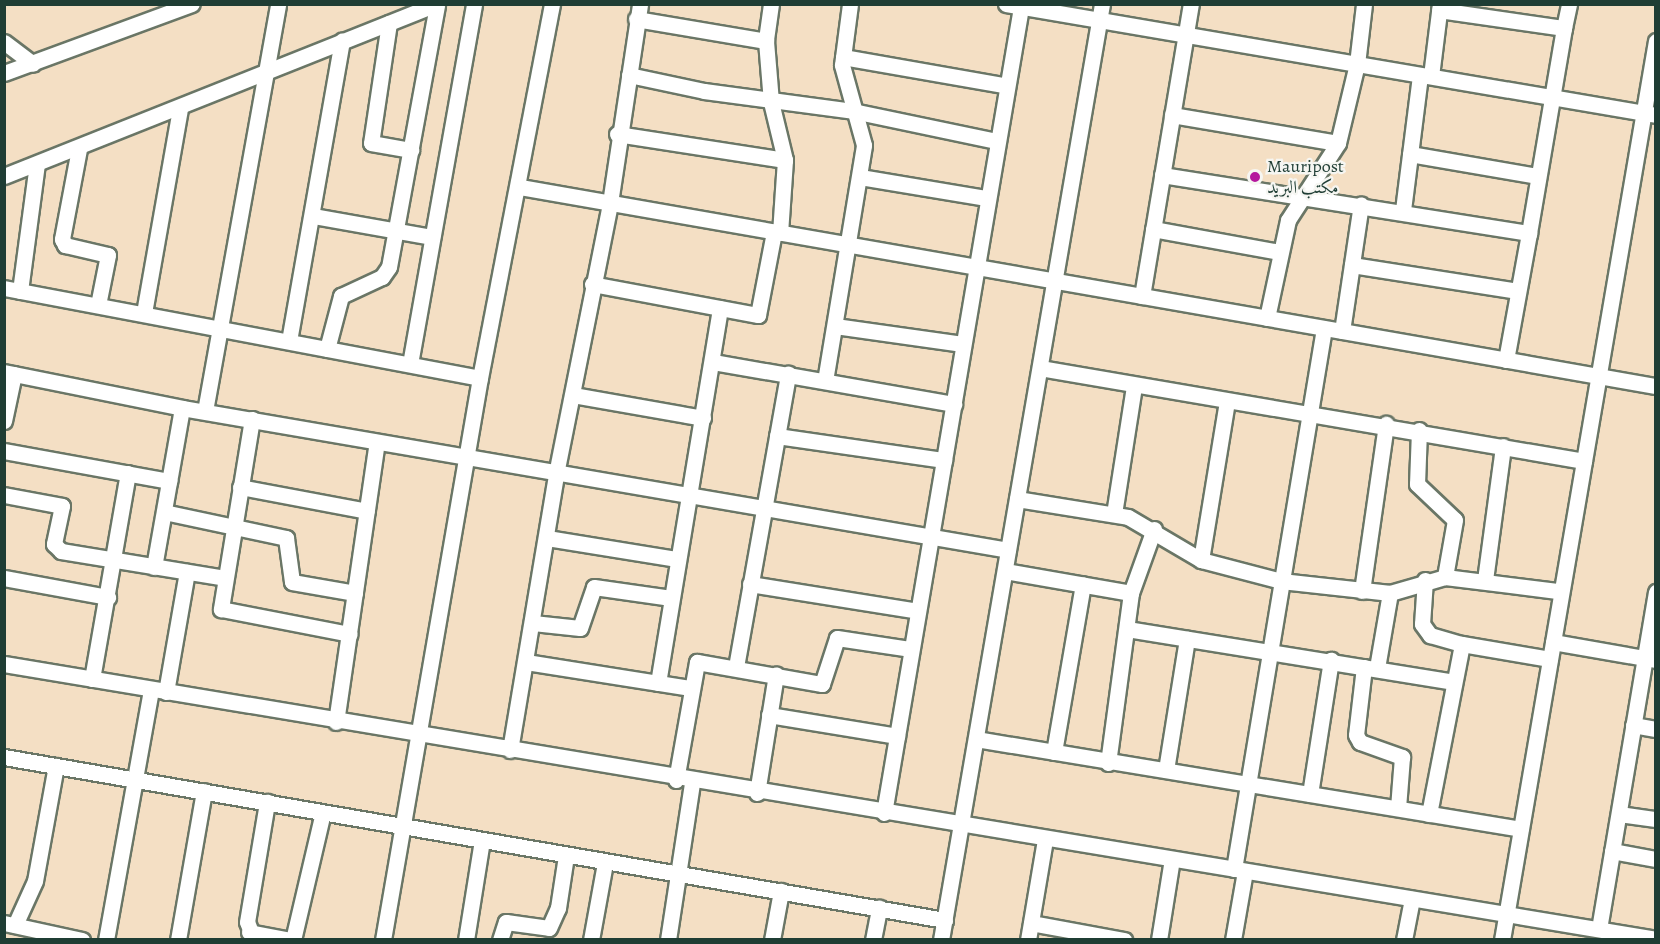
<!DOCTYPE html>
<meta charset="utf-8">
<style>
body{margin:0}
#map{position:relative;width:1660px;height:944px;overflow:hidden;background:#f4dfc4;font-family:Alegreya,Amiri,serif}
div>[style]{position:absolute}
.roads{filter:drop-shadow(2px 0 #6a7666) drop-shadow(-2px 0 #6a7666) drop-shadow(0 2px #6a7666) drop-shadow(0 -2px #6a7666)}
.minor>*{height:15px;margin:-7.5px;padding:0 7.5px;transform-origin:7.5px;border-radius:7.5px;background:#fff}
.dots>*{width:16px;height:16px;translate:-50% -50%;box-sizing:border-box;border:3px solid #f6f6f2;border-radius:50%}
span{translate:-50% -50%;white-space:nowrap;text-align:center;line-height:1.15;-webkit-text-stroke:4.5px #f6f6f2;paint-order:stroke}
.poi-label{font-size:18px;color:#1f3d34}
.left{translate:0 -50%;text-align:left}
.frame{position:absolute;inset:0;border:6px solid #1f3d34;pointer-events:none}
</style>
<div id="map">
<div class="roads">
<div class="minor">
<div style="left:771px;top:4px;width:37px;rotate:98deg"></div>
<div style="left:766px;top:41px;width:61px;rotate:85.3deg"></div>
<div style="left:771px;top:102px;width:60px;rotate:76.4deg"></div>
<div style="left:785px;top:160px;width:73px;rotate:93.9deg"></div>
<div style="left:1006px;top:4px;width:659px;rotate:9.69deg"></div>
<div style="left:636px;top:19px;width:132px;rotate:9.6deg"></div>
<div style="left:389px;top:23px;width:121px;rotate:98.5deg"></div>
<div style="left:371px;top:143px;width:41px;rotate:9.9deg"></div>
<div style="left:1564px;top:28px;width:25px;rotate:-78deg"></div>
<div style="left:4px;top:42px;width:36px;rotate:37deg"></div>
<div style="left:843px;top:57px;width:163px;rotate:9.9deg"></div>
<div style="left:4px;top:73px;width:200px;rotate:-20.2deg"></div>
<div style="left:629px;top:75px;width:77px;rotate:12deg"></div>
<div style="left:704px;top:91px;width:150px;rotate:7.6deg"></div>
<div style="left:853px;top:111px;width:147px;rotate:11.8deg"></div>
<div style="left:1431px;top:76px;width:73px;rotate:-82.9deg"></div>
<div style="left:1172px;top:115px;width:168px;rotate:9.6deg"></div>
<div style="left:617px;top:134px;width:170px;rotate:8.8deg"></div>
<div style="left:79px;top:149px;width:92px;rotate:100.7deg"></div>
<div style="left:62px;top:239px;width:7px;rotate:63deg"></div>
<div style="left:65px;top:245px;width:44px;rotate:13.1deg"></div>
<div style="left:108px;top:255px;width:51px;rotate:101.3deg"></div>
<div style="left:1410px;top:154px;width:130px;rotate:9.8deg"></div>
<div style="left:1162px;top:175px;width:372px;rotate:9deg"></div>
<div style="left:1529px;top:233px;width:208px;rotate:-80.3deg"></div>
<div style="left:1564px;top:28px;width:126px;rotate:-171.8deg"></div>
<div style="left:4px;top:176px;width:466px;rotate:-21.7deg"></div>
<div style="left:860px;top:177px;width:127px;rotate:9.5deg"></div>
<div style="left:520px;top:187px;width:1153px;rotate:9.94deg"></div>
<div style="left:1403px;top:210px;width:136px;rotate:-82.8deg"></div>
<div style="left:313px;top:216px;width:121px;rotate:10deg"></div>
<div style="left:1153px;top:229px;width:128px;rotate:10.3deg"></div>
<div style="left:1352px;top:265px;width:168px;rotate:8.9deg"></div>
<div style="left:592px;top:284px;width:169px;rotate:10.6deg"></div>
<div style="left:758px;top:315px;width:85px;rotate:-79.1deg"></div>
<div style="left:4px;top:288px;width:484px;rotate:10.7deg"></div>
<div style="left:20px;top:291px;width:128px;rotate:-82.4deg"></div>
<div style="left:1142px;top:296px;width:296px;rotate:-80.5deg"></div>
<div style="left:144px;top:313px;width:207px;rotate:-80deg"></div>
<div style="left:1267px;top:318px;width:100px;rotate:-77.9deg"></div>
<div style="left:1288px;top:220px;width:92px;rotate:-57deg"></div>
<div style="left:1338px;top:143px;width:81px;rotate:-76.5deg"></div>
<div style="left:1357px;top:64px;width:60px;rotate:-83.3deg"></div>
<div style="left:835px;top:326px;width:129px;rotate:8deg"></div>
<div style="left:1342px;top:331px;width:128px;rotate:-81.5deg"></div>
<div style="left:289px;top:341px;width:305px;rotate:-80deg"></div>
<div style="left:327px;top:349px;width:55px;rotate:-75.2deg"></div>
<div style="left:341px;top:296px;width:45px;rotate:-24.9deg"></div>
<div style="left:382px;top:277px;width:12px;rotate:-55deg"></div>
<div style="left:389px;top:267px;width:266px;rotate:-79.6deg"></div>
<div style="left:1506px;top:360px;width:129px;rotate:-79.7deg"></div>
<div style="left:713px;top:362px;width:245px;rotate:9.9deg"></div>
<div style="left:410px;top:364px;width:366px;rotate:-79.9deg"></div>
<div style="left:1040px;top:368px;width:552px;rotate:9.7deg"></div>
<div style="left:4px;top:372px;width:182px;rotate:11.4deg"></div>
<div style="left:182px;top:408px;width:838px;rotate:9.75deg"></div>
<div style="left:825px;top:381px;width:239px;rotate:-80.6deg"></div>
<div style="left:864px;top:145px;width:83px;rotate:-105.4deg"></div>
<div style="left:842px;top:65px;width:62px;rotate:-82.5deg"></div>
<div style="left:573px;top:395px;width:132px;rotate:10deg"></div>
<div style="left:205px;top:411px;width:413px;rotate:-79.8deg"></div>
<div style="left:252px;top:419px;width:193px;rotate:99.3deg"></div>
<div style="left:221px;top:609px;width:131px;rotate:11deg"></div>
<div style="left:4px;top:421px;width:48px;rotate:-78deg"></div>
<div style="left:1419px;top:430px;width:54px;rotate:92.1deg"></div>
<div style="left:1417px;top:484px;width:52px;rotate:43.5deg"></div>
<div style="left:1455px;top:520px;width:58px;rotate:100deg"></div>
<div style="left:777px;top:436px;width:169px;rotate:8.2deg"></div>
<div style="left:4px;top:451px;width:168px;rotate:10.3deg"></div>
<div style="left:240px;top:487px;width:129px;rotate:10.7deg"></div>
<div style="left:4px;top:495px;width:59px;rotate:10.7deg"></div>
<div style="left:62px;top:506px;width:39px;rotate:102deg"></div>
<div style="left:54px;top:544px;width:10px;rotate:45deg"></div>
<div style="left:61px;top:551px;width:166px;rotate:9.3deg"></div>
<div style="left:1017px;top:499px;width:112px;rotate:9.2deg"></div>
<div style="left:1128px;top:517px;width:85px;rotate:30.5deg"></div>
<div style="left:1201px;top:560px;width:83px;rotate:14.7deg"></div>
<div style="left:1281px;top:581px;width:110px;rotate:6.3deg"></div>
<div style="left:1390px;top:593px;width:57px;rotate:-16.2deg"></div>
<div style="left:1445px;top:577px;width:113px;rotate:7.1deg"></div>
<div style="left:164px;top:512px;width:125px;rotate:12deg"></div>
<div style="left:286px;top:538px;width:44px;rotate:82.2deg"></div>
<div style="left:292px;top:582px;width:64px;rotate:9.9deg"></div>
<div style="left:1114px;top:514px;width:130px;rotate:-81.1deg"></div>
<div style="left:547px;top:538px;width:132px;rotate:9.2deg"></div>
<div style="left:1201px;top:560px;width:161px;rotate:-80.7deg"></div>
<div style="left:154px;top:567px;width:161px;rotate:-80deg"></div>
<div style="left:1005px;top:571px;width:128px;rotate:9.9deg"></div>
<div style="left:4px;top:578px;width:106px;rotate:10.4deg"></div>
<div style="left:1425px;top:580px;width:44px;rotate:93.9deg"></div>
<div style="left:1422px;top:624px;width:14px;rotate:54deg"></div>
<div style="left:1430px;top:635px;width:33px;rotate:16deg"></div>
<div style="left:1485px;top:580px;width:135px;rotate:-82.3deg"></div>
<div style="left:750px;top:584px;width:170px;rotate:9.1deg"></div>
<div style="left:1362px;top:591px;width:169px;rotate:-81.8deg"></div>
<div style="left:533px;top:623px;width:47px;rotate:6.1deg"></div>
<div style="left:580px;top:628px;width:43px;rotate:-71.1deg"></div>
<div style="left:594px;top:587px;width:78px;rotate:8.1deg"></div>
<div style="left:1127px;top:629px;width:330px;rotate:9.2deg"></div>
<div style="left:1553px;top:642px;width:105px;rotate:9.9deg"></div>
<div style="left:526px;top:662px;width:167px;rotate:9deg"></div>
<div style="left:4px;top:664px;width:1675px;rotate:9.45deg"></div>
<div style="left:736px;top:667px;width:298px;rotate:-79.9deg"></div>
<div style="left:1364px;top:667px;width:68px;rotate:96.7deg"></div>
<div style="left:1356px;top:735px;width:8px;rotate:60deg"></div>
<div style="left:1360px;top:742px;width:45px;rotate:19.7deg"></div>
<div style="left:1402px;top:757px;width:51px;rotate:94.5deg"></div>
<div style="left:1377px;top:668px;width:76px;rotate:-80.2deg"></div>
<div style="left:92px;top:679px;width:209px;rotate:-80.1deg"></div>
<div style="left:658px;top:683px;width:380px;rotate:-80.6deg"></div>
<div style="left:166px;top:692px;width:122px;rotate:-80.1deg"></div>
<div style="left:769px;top:715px;width:130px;rotate:9.3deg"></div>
<div style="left:336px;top:722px;width:283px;rotate:-81.7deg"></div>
<div style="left:1633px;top:725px;width:23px;rotate:10deg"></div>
<div style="left:976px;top:739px;width:552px;rotate:9.38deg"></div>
<div style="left:510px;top:750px;width:285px;rotate:-80.5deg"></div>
<div style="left:557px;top:469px;width:271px;rotate:-78.7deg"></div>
<div style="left:610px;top:203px;width:201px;rotate:-81.4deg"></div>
<div style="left:1054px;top:752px;width:170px;rotate:-80.2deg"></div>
<div style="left:4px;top:757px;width:955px;rotate:9.83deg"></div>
<div style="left:1108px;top:763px;width:172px;rotate:-82.3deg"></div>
<div style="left:1131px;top:593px;width:68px;rotate:-70.2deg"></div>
<div style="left:1166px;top:770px;width:133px;rotate:-80.9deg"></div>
<div style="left:676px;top:780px;width:120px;rotate:-79.9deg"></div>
<div style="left:697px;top:662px;width:127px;rotate:10deg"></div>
<div style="left:822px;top:684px;width:48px;rotate:-71.9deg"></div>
<div style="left:837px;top:638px;width:75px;rotate:8.5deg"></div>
<div style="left:757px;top:793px;width:120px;rotate:-80.9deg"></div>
<div style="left:1310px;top:794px;width:136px;rotate:-81.1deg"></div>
<div style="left:884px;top:813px;width:818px;rotate:-80.35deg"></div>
<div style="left:1429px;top:814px;width:173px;rotate:-79deg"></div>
<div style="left:1462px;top:644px;width:89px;rotate:9.7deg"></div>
<div style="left:1619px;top:814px;width:37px;rotate:8deg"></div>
<div style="left:1612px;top:851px;width:45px;rotate:10.3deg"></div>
<div style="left:1234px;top:869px;width:548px;rotate:-80.55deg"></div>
<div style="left:4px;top:923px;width:80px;rotate:12.3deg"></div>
<div style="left:1031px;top:923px;width:95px;rotate:10.4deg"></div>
<div style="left:15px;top:925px;width:48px;rotate:-65.6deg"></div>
<div style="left:35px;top:881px;width:117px;rotate:-79.7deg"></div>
<div style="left:1599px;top:929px;width:342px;rotate:-80.4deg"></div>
<div style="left:249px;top:932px;width:43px;rotate:10.8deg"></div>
<div style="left:106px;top:940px;width:255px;rotate:-79.8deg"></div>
<div style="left:178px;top:940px;width:151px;rotate:-80.1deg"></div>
<div style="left:254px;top:940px;width:19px;rotate:-111deg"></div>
<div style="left:247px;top:922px;width:122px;rotate:-80.5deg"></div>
<div style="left:293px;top:940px;width:131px;rotate:-76.8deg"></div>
<div style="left:383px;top:940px;width:570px;rotate:-80.21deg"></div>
<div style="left:480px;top:378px;width:381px;rotate:-79.1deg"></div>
<div style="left:466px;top:940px;width:101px;rotate:-80.9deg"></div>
<div style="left:500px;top:940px;width:19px;rotate:-72deg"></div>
<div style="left:506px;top:922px;width:43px;rotate:7.9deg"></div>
<div style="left:549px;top:928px;width:22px;rotate:-66deg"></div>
<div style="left:558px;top:908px;width:53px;rotate:-81.3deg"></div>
<div style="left:591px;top:940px;width:78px;rotate:-79.7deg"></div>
<div style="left:668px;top:940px;width:159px;rotate:-81.3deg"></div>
<div style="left:772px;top:940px;width:50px;rotate:-79.6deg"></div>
<div style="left:873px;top:940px;width:33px;rotate:-79deg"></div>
<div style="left:941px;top:940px;width:950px;rotate:-80.24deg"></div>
<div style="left:1028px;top:940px;width:102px;rotate:-80.4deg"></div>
<div style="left:1159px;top:940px;width:82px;rotate:-80.9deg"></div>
<div style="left:1233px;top:940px;width:70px;rotate:-80.1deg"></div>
<div style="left:1404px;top:940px;width:42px;rotate:-79deg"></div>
<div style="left:1502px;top:940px;width:912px;rotate:-80.28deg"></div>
</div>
</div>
<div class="dots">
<div style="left:1255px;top:177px;background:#b5179e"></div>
</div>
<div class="poi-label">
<span class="left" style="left:1267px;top:177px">Mauripost<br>مكتب البريد</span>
</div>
<div class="frame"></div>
</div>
